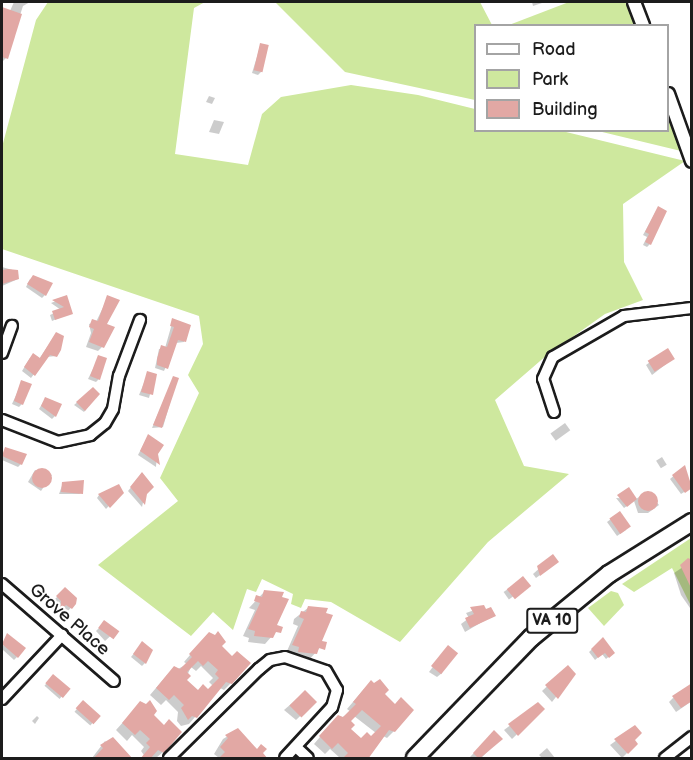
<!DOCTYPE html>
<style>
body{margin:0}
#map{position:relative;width:693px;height:760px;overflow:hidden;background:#fff;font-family:"Balsamiq Sans",sans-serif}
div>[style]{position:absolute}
.green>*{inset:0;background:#cee89e}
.shadow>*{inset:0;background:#0003;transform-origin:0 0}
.building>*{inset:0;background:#e2a8a4;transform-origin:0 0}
.round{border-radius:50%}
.roads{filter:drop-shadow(2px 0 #1c1c1c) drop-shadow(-2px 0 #1c1c1c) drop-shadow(0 2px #1c1c1c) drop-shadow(0 -2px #1c1c1c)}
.minor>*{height:10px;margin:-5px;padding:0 5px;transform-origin:5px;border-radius:5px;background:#fff}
.tertiary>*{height:12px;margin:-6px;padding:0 6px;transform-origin:6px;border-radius:6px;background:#fff}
.primary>*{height:16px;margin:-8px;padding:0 8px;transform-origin:8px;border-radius:8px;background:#fff}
span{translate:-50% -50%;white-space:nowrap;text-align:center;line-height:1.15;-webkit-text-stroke:4.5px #fff;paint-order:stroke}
.shield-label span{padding:2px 4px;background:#fff;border:2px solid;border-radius:4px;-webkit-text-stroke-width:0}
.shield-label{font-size:16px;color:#1c1c1c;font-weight:700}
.street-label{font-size:18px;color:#1c1c1c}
.frame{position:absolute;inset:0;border:3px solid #1c1c1c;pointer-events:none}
.legend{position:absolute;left:474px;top:24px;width:195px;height:108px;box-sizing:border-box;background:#fff;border:2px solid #a4a4a4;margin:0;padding:8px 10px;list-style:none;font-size:18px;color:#1c1c1c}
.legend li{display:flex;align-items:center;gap:12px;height:30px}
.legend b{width:30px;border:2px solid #a4a4a4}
</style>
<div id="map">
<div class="green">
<div style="clip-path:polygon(48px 2px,205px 2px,194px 8px,175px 154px,248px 165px,262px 114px,281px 97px,351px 85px,418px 95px,475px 109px,476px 130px,562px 131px,685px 161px,623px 204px,624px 262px,643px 300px,605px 314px,547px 355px,495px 400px,524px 466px,569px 474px,488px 542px,400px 642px,331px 602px,305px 599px,301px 608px,291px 604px,293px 594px,262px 579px,256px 592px,247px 589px,233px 630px,213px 612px,191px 636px,98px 565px,178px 501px,160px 478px,199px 393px,188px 375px,203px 344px,199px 316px,2px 249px,2px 147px,36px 20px)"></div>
<div style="clip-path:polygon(275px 2px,480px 2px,492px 25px,476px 26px,475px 100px,345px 72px)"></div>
<div style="clip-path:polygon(569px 2px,627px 2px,636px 25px,509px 25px)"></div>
<div style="clip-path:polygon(668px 114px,681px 151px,598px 131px,668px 130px)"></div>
<div style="clip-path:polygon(691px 538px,691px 606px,672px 568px,634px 592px,622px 584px)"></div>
<div style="clip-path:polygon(611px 591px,618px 593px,624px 605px,604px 626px,588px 608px)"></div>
</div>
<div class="shadow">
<div style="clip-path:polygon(30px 2px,23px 6px,6px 58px,2px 62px,2px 10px,10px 11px,14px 2px)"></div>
<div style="clip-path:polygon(532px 2px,545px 2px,533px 6px)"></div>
<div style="clip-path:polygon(261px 44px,261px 72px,258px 75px,252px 73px)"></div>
<div style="clip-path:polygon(209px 96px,215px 98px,212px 104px,206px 102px)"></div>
<div style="clip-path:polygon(214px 120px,224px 122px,219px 134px,209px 132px)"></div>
<div style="clip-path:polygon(656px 211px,650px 244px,647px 247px,643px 245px,647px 237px,643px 235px)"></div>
<div style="clip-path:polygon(2px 267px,16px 271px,18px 279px,2px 286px)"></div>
<div style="clip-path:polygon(30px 279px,45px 295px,42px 298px,26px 287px)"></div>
<div style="clip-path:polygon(66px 297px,71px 313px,52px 321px,50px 315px,61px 310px,51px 303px)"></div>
<div style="clip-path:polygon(108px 297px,102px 347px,98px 351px,86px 347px,91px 333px,89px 324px,96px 322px)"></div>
<div style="clip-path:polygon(173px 320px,189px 326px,184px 342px,176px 343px,164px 371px,155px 368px,159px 349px,165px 348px)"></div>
<div style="clip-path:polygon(54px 337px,56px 356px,47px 357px,31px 378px,22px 371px,30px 358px,39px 359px)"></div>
<div style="clip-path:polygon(667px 350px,670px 361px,652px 375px,646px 365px)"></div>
<div style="clip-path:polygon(99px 357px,99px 379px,96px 382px,88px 379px)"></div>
<div style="clip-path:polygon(148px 373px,155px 375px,149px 398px,139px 395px)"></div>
<div style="clip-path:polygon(173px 378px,177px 379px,163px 427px,152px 428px)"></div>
<div style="clip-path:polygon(22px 382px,22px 404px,19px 407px,12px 404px)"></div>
<div style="clip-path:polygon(93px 389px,98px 394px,84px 412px,74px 405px)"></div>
<div style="clip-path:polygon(45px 399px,55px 416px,52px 419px,39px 409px)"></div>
<div style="left:565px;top:423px;width:9px;height:18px;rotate:54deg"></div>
<div style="clip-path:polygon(148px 436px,157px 454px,156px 467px,138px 455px)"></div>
<div style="clip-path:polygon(6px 449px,21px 464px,18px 467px,2px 460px)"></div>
<div style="left:662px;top:457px;width:9px;height:7px;rotate:58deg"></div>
<div style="clip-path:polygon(684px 467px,692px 487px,681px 494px,670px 479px)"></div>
<div style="clip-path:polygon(35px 470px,52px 475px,41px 491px,28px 482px)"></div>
<div style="clip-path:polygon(142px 474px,145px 494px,142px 507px,128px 491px)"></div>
<div style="clip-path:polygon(63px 483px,81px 494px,59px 494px)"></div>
<div style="clip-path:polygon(648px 491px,659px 505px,648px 513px,638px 513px,634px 501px,624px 508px,616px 498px,636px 499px)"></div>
<div style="clip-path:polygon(122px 492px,106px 509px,97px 498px,99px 495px)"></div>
<div style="clip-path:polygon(619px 513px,626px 530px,617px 536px,607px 522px)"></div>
<div style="clip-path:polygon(553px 556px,554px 565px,536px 578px,533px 574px)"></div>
<div style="clip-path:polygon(692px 561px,692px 607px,690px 608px,681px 595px,674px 573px)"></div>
<div style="left:523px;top:578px;width:9px;height:24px;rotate:54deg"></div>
<div style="clip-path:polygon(65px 589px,75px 603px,68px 611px,62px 607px,58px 611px,54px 600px)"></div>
<div style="clip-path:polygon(264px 592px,275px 626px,280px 627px,265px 644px,248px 642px,249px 638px,243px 636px,255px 610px,249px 608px)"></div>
<div style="clip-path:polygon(309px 607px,320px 642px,324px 643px,309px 660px,292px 658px,293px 653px,287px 651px,298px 626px,293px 624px,294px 619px)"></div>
<div style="clip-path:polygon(483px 607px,494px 615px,465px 632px,461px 624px,469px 618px,466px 613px)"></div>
<div style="clip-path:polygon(105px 622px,116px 631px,105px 641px,96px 631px)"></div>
<div style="clip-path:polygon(7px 635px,17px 657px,14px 660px,2px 649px)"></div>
<div style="clip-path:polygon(603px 639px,613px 653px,606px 659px,602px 654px,595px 660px,589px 652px)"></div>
<div style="clip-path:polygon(evenodd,202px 641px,220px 646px,231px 683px,224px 690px,220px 688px,189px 724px,181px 726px,177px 721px,178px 712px,166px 700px,161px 705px,150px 695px,167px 675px,187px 664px,184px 662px,202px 641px,201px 666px,213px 678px,209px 682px,213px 686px,208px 691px,198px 692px,185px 680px,191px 667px,196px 671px,201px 666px)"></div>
<div style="clip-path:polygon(140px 646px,145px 663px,142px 666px,131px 657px)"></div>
<div style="clip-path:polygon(448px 647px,442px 673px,437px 677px,429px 672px)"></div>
<div style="clip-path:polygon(568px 667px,574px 674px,552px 702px,542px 691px)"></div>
<div style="left:53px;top:676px;width:20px;height:13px;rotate:41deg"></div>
<div style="clip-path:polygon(evenodd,364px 689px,383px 694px,394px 731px,387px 738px,383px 736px,366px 758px,340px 758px,330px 749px,325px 754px,314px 744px,331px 724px,351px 712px,347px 709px,364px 689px,354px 716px,376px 733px,371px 738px,361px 740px,349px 729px,349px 721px,354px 716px)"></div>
<div style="clip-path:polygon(305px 692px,315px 702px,296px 720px,284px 710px)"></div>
<div style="clip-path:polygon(673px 698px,692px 701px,676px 712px,669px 702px)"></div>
<div style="left:83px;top:702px;width:21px;height:13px;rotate:41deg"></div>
<div style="clip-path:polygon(538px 704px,543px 709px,512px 739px,504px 730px)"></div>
<div style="clip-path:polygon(134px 710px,152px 715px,163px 752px,156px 758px,146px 758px,141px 751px,144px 747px,132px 735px,127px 741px,116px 730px)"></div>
<div style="clip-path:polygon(37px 716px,39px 718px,35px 724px,32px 721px)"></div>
<div style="clip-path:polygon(635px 727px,633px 740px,636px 744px,622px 758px,610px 745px)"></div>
<div style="clip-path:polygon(238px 730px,257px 751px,261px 747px,264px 749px,261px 754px,266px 758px,219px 758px,214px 754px,223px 739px)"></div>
<div style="clip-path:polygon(494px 732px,501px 739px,481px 758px,469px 758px)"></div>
<div style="clip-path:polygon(105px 741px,108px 744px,130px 758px,92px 758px)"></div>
<div style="clip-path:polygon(547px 748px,555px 758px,542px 758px,539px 755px)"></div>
</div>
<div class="building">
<div style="clip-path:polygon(2px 7px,22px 14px,8px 59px,2px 57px)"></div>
<div style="left:260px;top:43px;width:9px;height:28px;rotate:13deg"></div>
<div style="clip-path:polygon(658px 206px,667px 211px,651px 245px,645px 242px,649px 234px,645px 232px)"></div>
<div style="clip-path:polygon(8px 269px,18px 270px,19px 279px,2px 284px,2px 270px)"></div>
<div style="clip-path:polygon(33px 275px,53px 283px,46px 296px,27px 284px)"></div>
<div style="clip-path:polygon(67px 295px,73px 314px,55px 320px,52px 311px,64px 307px,52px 300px)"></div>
<div style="clip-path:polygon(107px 295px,120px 300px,107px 324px,115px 327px,104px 348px,89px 342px,94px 329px,89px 327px,92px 319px,98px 321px)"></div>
<div style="clip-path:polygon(172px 318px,191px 325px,186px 342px,178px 340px,168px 369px,157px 365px,157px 359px,161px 345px,167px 347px,174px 327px,170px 326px)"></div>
<div style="clip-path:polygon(56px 332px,64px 336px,61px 350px,57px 357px,50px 355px,35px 376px,24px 367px,33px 353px,40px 358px)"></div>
<div style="left:668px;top:348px;width:13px;height:24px;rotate:58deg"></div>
<div style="clip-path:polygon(98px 355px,107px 358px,100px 380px,90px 376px)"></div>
<div style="clip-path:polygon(147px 371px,157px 374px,153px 395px,141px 392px)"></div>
<div style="clip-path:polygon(173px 376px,179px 378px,162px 428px,153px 425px)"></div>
<div style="clip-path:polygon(21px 380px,32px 384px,23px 405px,14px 401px)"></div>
<div style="clip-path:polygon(93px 387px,100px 394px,85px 411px,76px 402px)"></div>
<div style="clip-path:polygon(45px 397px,62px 404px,56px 417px,41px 406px)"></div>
<div style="clip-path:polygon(148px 434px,164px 445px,158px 454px,160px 465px,140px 451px)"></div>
<div style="clip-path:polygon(5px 447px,27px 454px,22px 465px,2px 456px)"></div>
<div style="clip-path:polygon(685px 465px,692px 488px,685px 493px,672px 475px)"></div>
<div class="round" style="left:32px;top:468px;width:20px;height:20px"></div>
<div style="clip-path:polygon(142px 472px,154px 487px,147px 494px,145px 505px,130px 487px)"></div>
<div style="clip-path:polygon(84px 480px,83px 494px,61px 492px,62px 482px)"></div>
<div style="clip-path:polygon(119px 484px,124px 493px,110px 508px,98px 494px)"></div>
<div style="clip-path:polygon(629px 487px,637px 499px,627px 507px,617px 495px)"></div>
<div class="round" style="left:638px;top:491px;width:20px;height:20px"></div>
<div style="left:620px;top:511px;width:19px;height:13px;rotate:55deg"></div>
<div style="clip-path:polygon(553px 554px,559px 562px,540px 576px,537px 566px)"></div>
<div style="clip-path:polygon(688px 558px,692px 560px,692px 590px,680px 565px)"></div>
<div style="left:523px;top:576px;width:13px;height:21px;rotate:51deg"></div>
<div style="clip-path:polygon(65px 587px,77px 598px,76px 604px,72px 609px,66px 605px,60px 611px,61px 601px,56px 596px)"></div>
<div style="clip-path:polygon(264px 590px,284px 592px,282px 597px,289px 599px,277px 625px,283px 627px,281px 633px,276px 632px,273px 638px,254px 636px,255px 631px,248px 629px,260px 603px,254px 601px,256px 595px,262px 597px)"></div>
<div style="clip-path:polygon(484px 605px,486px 609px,491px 607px,496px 616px,470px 628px,465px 618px,474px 614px,470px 607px)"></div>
<div style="clip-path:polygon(308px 606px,328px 608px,326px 613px,333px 615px,322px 641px,327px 642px,325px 650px,319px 648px,317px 654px,298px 652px,299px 647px,292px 645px,304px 619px,299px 617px,301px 611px,306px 612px)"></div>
<div style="left:104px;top:620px;width:19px;height:10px;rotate:36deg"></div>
<div style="clip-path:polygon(evenodd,218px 631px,226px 642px,222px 646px,232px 656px,237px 651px,251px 663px,232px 684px,226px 682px,197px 718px,192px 716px,188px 720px,181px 708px,184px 705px,174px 695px,169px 700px,156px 688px,174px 666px,180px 669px,192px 657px,189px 654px,209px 632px,215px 635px,218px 631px,198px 661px,203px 666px,208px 661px,218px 670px,215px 674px,219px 678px,208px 689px,203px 684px,198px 690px,187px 680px,191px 676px,187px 672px,198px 661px)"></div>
<div style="clip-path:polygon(7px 633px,26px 648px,18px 658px,2px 644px)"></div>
<div style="clip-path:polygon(603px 637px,615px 653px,609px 658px,605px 653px,598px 658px,591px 649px)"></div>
<div style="clip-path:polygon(142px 641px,153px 650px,146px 664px,133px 654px)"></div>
<div style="left:448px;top:645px;width:13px;height:27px;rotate:39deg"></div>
<div style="clip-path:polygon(568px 665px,576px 674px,558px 699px,545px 685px)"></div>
<div style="left:53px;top:674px;width:23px;height:12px;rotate:40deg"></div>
<div style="clip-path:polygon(evenodd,380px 679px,389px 690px,385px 694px,395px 704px,401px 697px,414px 710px,395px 732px,389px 730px,368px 759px,342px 759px,348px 753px,338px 743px,332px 749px,319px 736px,338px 715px,343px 717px,356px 704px,353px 702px,371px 680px,374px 683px,380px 679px,362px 710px,381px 726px,371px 736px,367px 732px,361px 738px,351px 729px,355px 725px,351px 721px,362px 710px)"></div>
<div style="clip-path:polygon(692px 683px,692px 701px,681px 708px,672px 696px)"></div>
<div style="left:305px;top:690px;width:17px;height:22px;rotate:45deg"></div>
<div style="left:83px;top:700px;width:24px;height:11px;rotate:42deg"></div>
<div style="clip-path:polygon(150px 700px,157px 711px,154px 715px,164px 725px,169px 719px,182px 732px,164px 753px,158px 750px,150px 759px,140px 759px,150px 747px,146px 743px,150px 739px,140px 730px,135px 735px,122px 723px,140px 701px,146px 704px)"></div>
<div style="clip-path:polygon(538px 702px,545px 709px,518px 736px,508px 724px)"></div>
<div style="clip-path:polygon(635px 725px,642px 733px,635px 740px,638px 744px,628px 754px,614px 739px)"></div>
<div style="clip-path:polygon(238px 728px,257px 749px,261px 744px,267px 749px,263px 753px,268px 759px,218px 759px,225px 752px,220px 747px,228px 738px,225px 735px)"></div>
<div style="clip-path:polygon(494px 730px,503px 739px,479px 759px,473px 753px)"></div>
<div style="clip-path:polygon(113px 737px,133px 759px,93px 759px,103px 748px,100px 745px)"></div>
</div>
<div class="roads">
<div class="minor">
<div style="left:2px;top:353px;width:29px;rotate:-70deg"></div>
<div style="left:554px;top:412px;width:35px;rotate:-108deg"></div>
<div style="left:543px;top:379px;width:24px;rotate:-66deg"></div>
<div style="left:553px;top:357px;width:82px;rotate:-30deg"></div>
<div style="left:624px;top:316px;width:68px;rotate:-6.7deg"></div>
<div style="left:2px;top:420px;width:60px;rotate:21.4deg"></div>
<div style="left:58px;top:442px;width:33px;rotate:-12deg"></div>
<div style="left:90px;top:435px;width:19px;rotate:-39deg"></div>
<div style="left:105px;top:423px;width:16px;rotate:-60deg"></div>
<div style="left:113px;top:409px;width:34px;rotate:-80deg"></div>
<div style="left:119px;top:376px;width:60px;rotate:-69.4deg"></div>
<div style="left:2px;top:584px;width:148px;rotate:40.9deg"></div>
<div style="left:2px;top:699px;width:88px;rotate:-46.8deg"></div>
<div style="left:296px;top:747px;width:16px;rotate:43deg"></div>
<div style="left:169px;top:758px;width:127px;rotate:-44.7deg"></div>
<div style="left:259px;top:669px;width:14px;rotate:-39deg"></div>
<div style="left:270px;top:660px;width:15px;rotate:-11deg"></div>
<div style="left:285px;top:657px;width:43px;rotate:18.9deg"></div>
<div style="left:326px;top:671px;width:22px;rotate:60deg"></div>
<div style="left:337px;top:690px;width:18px;rotate:106deg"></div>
<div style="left:332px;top:707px;width:69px;rotate:132.7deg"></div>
<div style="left:665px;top:758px;width:34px;rotate:-38deg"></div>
</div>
<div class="tertiary">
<div style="left:634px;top:2px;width:26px;rotate:69deg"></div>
<div style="left:668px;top:94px;width:71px;rotate:70.3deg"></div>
</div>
<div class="primary">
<div style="left:415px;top:758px;width:167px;rotate:-46deg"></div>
<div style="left:531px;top:638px;width:101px;rotate:-39.4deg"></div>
<div style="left:609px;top:574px;width:98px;rotate:-32.1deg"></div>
</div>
</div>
<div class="shield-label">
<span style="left:552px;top:621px">VA 10</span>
</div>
<div class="street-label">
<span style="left:69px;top:620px;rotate:41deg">Grove Place</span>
</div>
<div class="frame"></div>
<ul class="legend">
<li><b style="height:8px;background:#fff"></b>Road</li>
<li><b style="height:16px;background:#cee89e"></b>Park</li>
<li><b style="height:16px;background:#e2a8a4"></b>Building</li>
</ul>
</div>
